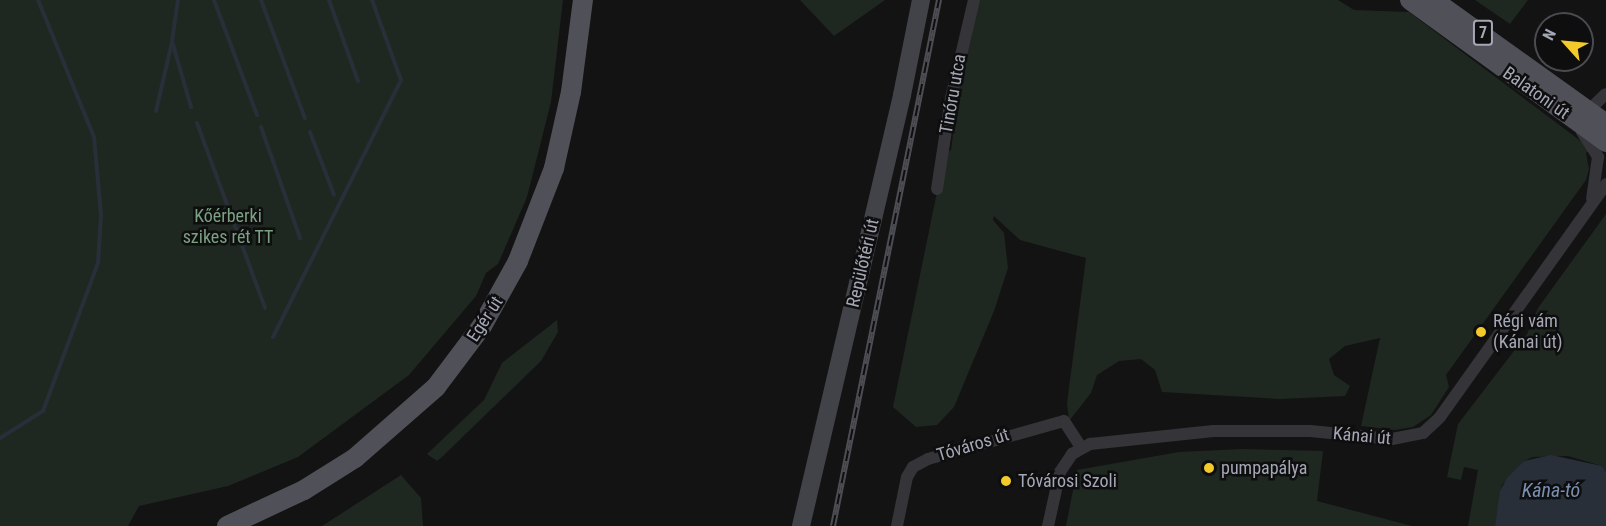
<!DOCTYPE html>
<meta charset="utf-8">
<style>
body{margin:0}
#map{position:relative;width:1606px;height:526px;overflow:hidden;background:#131314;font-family:"Roboto Condensed",sans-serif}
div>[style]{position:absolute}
.green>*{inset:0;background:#1f2721}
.water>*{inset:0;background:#292f38}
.stream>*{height:4px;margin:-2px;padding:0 2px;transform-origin:2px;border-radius:2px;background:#292f38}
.street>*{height:12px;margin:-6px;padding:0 6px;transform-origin:6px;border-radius:6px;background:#343439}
.secondary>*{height:18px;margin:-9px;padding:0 9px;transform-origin:9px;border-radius:9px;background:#424349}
.primary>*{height:20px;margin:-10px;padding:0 10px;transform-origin:10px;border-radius:10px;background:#505058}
.rail>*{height:6px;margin-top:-3px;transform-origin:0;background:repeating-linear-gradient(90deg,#0e0e0f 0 11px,#4d4e54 0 22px);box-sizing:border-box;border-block:2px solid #4d4e54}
.dots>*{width:16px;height:16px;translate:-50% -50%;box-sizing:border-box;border:3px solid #0e0e0f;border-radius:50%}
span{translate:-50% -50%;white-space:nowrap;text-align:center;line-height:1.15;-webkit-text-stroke:5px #0e0e0f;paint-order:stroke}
.shield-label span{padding:2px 4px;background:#0e0e0f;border:2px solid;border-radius:4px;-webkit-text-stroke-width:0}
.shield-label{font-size:16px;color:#a4a7b5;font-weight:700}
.street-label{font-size:18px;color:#a4a7b5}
.park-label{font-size:18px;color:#7aa182}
.poi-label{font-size:18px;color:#a4a7b5}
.left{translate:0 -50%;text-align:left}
.water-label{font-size:20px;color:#7a90b1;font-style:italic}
.north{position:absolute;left:1534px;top:12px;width:60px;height:60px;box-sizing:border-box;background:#0e0e0f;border:2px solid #4a4b51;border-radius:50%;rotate:297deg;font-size:16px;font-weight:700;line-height:24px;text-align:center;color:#a4a7b5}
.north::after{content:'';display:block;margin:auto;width:21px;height:27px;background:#f4ca2b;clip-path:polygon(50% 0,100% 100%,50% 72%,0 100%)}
</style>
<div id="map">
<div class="green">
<div style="clip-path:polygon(0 0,563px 0,551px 102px,527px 197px,498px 264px,486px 273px,476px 296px,409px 375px,298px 457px,228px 486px,139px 506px,128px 526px,0 526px)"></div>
<div style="clip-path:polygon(800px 0,885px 0,834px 36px)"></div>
<div style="clip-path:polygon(978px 0,1338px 0,1354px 10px,1409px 12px,1586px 145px,1590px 150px,1586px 153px,1589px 169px,1586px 180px,1446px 375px,1449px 387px,1431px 415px,1413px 427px,1395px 430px,1361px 426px,1380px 338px,1345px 346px,1329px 359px,1334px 375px,1350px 386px,1345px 396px,1280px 399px,1162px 392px,1155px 370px,1141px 359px,1119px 361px,1097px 375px,1091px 393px,1069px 421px,1067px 403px,1086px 258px,1020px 240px,994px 216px,993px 220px,1004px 233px,1008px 268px,994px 311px,954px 407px,937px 425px,916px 427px,893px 407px,945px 153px,951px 150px,963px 58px)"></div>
<div style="clip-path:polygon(1475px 0,1528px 0,1510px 24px)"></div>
<div style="clip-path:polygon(1606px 214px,1606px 472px,1602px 466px,1568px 456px,1533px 457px,1524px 461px,1502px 485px,1495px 526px,1468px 526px,1478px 470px,1464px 467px,1461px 480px,1447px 477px,1458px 424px,1527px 334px,1538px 308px)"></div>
<div style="clip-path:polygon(557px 320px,558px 332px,541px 361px,442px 457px,437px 461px,427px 454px,484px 400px,502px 363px)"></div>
<div style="clip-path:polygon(1243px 449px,1323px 451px,1317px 501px,1412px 526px,1066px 526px,1077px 470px,1179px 452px)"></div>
<div style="clip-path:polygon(401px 475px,421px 498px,423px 526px,322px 526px)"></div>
</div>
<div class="water">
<div style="clip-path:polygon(1551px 455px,1602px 466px,1606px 472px,1606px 526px,1495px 526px,1500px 491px,1507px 478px,1524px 461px)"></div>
</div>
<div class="stream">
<div style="left:178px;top:0;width:41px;rotate:98.3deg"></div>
<div style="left:172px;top:41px;width:69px;rotate:73.9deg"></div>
<div style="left:214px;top:0;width:123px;rotate:69.5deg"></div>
<div style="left:261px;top:0;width:126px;rotate:69.6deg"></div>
<div style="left:329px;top:0;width:86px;rotate:70.3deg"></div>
<div style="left:156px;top:111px;width:71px;rotate:-76.9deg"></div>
<div style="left:197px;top:123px;width:197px;rotate:69.8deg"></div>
<div style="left:261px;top:127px;width:118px;rotate:70.6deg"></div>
<div style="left:310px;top:132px;width:67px;rotate:69.1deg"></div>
<div style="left:273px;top:337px;width:287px;rotate:-63.5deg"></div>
<div style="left:401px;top:80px;width:85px;rotate:-109.9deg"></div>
<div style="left:0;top:438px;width:51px;rotate:-32.1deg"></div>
<div style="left:43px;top:411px;width:158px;rotate:-69.6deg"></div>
<div style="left:98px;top:263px;width:48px;rotate:-86.4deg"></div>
<div style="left:101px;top:215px;width:78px;rotate:-95.1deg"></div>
<div style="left:94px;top:137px;width:148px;rotate:-112.2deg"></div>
</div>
<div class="street">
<div style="left:1584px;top:115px;width:30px;rotate:-44deg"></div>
<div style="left:1582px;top:132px;width:30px;rotate:57deg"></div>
<div style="left:1598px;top:157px;width:42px;rotate:98.1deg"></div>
<div style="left:937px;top:189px;width:92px;rotate:-81.3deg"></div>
<div style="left:951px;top:98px;width:101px;rotate:-76.8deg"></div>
<div style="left:897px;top:526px;width:50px;rotate:-78.5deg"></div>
<div style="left:907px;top:477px;width:12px;rotate:-59deg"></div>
<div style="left:913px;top:467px;width:17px;rotate:-28deg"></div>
<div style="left:928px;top:459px;width:141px;rotate:-15.6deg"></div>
<div style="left:1064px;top:421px;width:31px;rotate:57deg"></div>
<div style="left:1048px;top:526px;width:55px;rotate:-77.5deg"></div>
<div style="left:1060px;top:472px;width:22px;rotate:-56deg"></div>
<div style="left:1072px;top:454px;width:21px;rotate:-29deg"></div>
<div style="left:1090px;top:444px;width:124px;rotate:-6deg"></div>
<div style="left:1213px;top:431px;width:97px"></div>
<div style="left:1310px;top:431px;width:82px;rotate:5.6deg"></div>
<div style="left:1392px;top:439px;width:32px;rotate:-11deg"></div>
<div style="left:1423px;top:433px;width:23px;rotate:-43deg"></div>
<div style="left:1440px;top:417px;width:286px;rotate:-54.5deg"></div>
</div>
<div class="secondary">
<div style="left:801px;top:526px;width:443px;rotate:-76.8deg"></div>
<div style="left:902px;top:95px;width:97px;rotate:-78.7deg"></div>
</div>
<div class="primary">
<div style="left:1410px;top:0;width:242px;rotate:35.9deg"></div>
<div style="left:1433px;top:0;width:213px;rotate:35.6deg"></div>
<div style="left:227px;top:526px;width:85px;rotate:-25.1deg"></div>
<div style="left:304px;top:490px;width:60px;rotate:-32.1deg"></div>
<div style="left:355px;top:458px;width:108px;rotate:-41.2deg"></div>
<div style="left:436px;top:387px;width:76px;rotate:-53deg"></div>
<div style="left:482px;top:326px;width:74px;rotate:-61deg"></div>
<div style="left:518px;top:261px;width:100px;rotate:-68.8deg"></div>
<div style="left:554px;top:168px;width:78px;rotate:-77.4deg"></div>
<div style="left:571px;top:92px;width:93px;rotate:-82.6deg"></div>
</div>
<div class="rail">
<div style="left:833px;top:526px;width:537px;rotate:-78.61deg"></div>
</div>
<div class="dots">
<div style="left:1481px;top:332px;background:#f4ca2b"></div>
<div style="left:1209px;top:468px;background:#f4ca2b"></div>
<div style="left:1006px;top:481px;background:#f4ca2b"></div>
</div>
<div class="shield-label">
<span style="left:1483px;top:33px">7</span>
</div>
<div class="street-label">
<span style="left:1536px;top:93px;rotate:35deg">Balatoni út</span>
<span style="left:953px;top:94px;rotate:-80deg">Tinóru utca</span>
<span style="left:863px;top:263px;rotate:-77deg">Repülőtéri út</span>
<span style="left:485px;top:319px;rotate:-57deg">Egér út</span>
<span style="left:1362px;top:436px;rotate:5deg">Kánai út</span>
<span style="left:973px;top:445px;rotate:-17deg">Tóváros út</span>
</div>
<div class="park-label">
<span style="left:228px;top:227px">Kőérberki<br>szikes rét TT</span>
</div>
<div class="poi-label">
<span class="left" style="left:1493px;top:332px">Régi vám<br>(Kánai út)</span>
<span class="left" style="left:1221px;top:468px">pumpapálya</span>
<span class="left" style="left:1018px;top:481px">Tóvárosi Szoli</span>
</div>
<div class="water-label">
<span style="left:1551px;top:490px">Kána-tó</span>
</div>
<div class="north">N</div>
</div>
